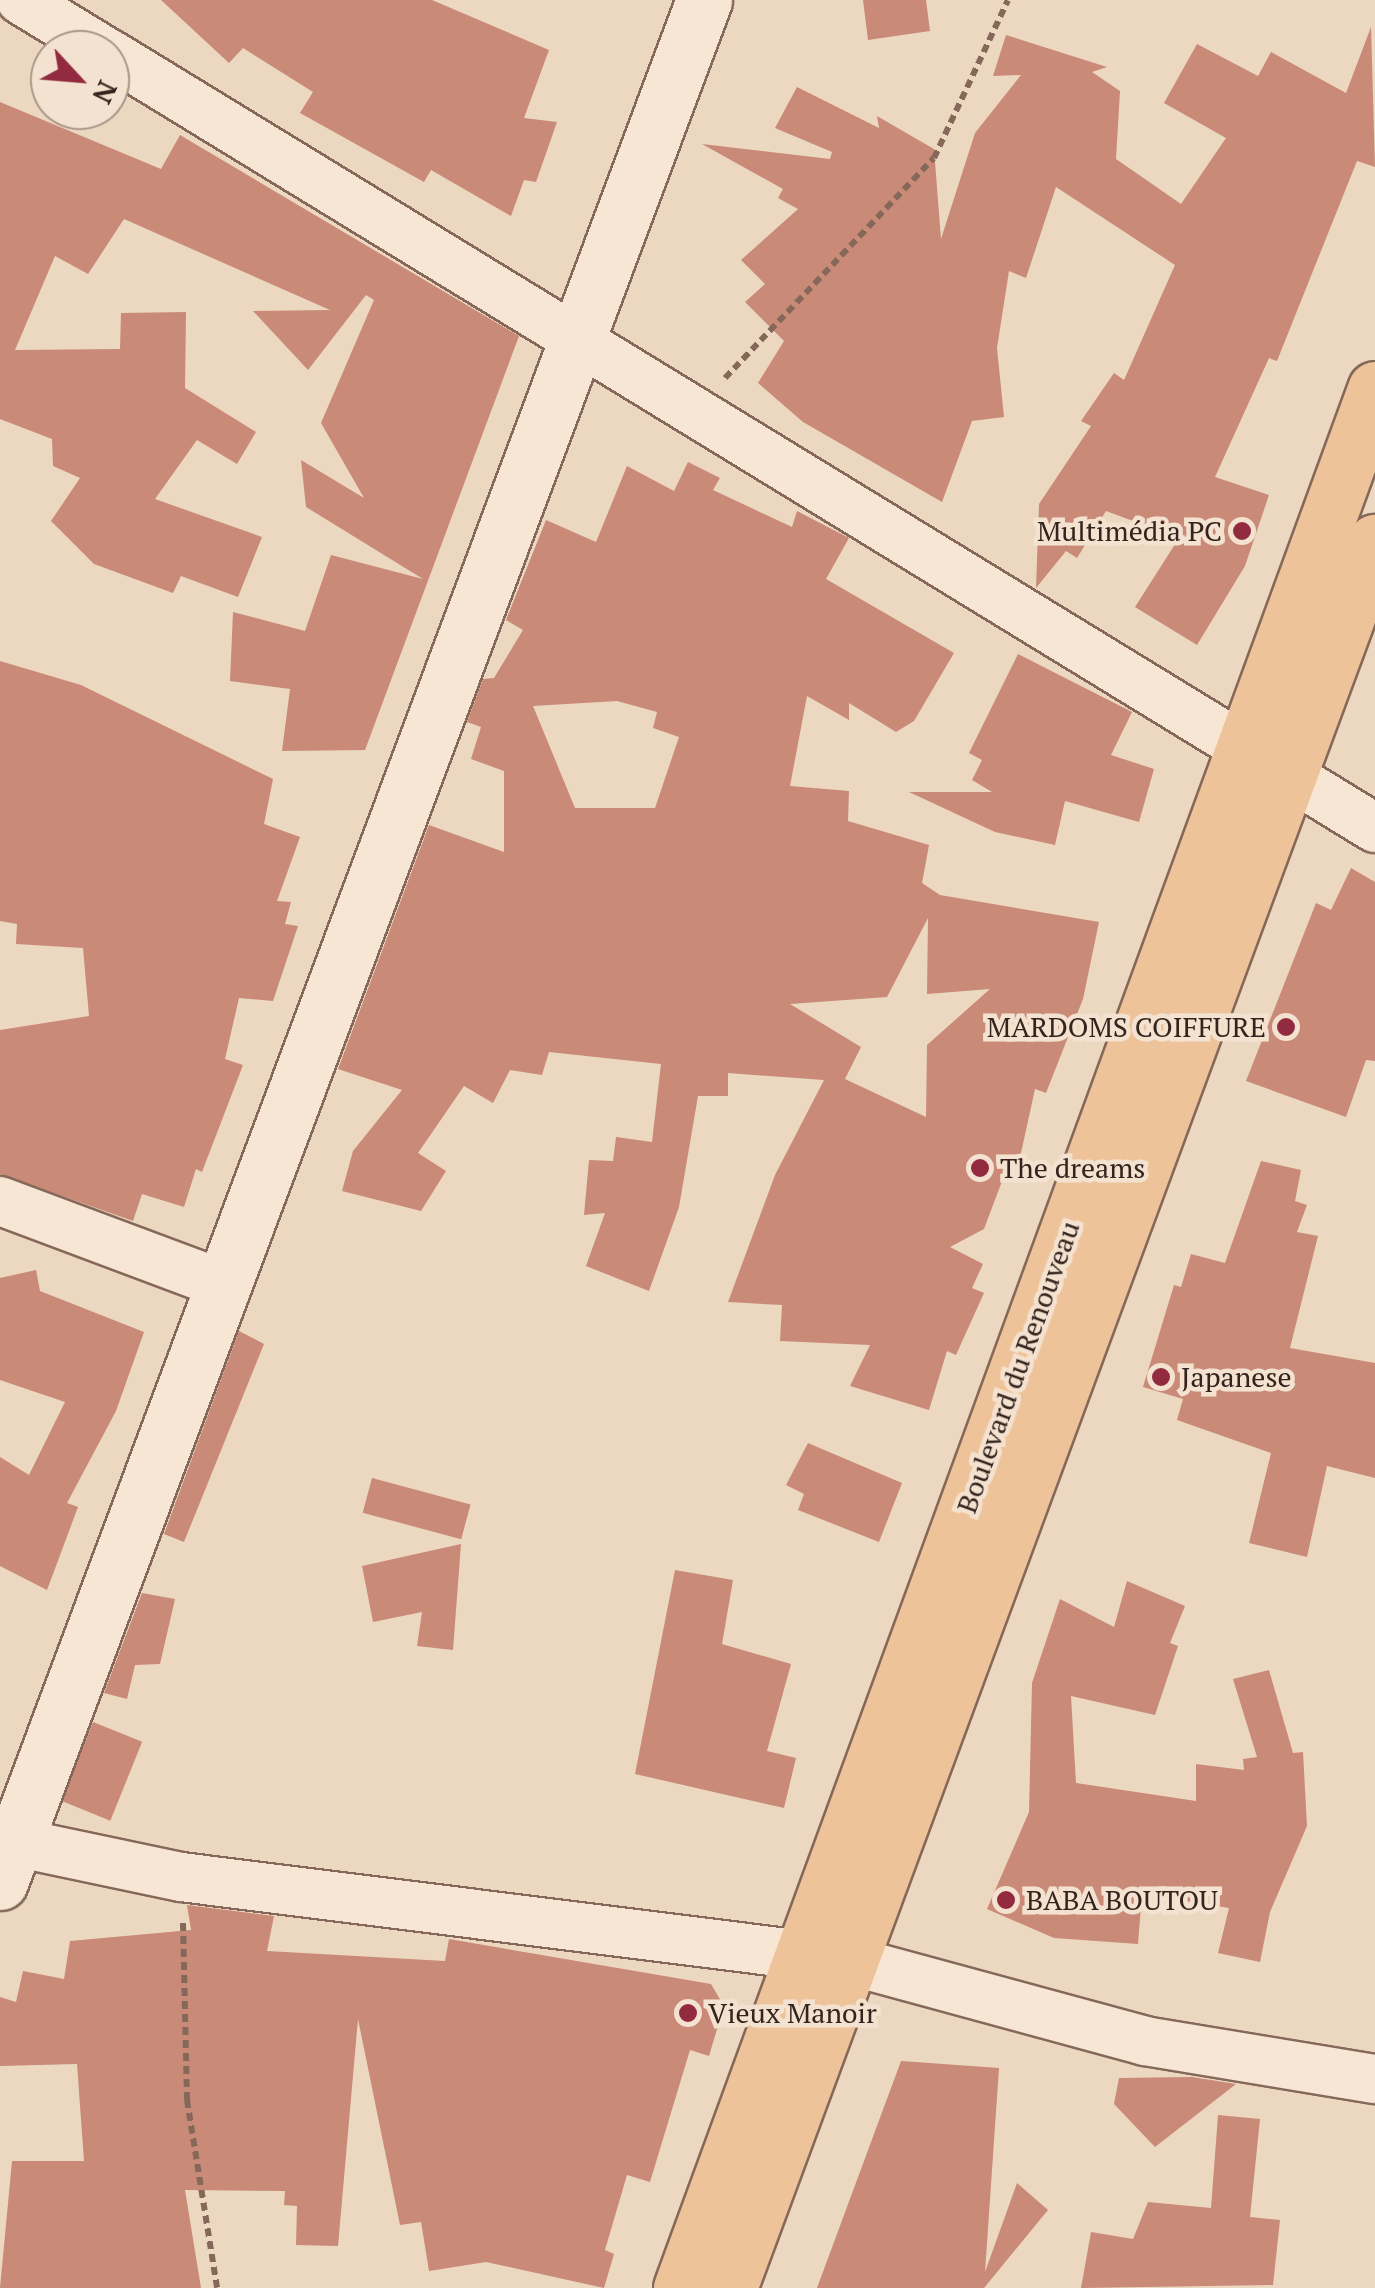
<!DOCTYPE html>
<meta charset="utf-8">
<style>
body{margin:0}
#map{position:relative;width:1375px;height:2288px;overflow:hidden;background:#ecd7c1;font-family:"PT Serif",serif}
div>[style]{position:absolute}
.building>*{inset:0;background:#c98a78;transform-origin:0 0}
.path>*{height:6px;margin-top:-3px;transform-origin:0;background:repeating-linear-gradient(90deg,#856859 0 8px,transparent 0 13px)}
.roads{filter:drop-shadow(2px 0 #856859) drop-shadow(-2px 0 #856859) drop-shadow(0 2px #856859) drop-shadow(0 -2px #856859)}
.street>*{height:48px;margin:-24px;padding:0 24px;transform-origin:24px;border-radius:24px;background:#f7e6d4}
.secondary>*{height:55px;margin:-27.5px;padding:0 27.5px;transform-origin:27.5px;border-radius:27.5px;background:#f7e6d4}
.primary>*{height:55px;margin:-27.5px;padding:0 27.5px;transform-origin:27.5px;border-radius:27.5px;background:#efc399}
.dots>*{width:28px;height:28px;translate:-50% -50%;box-sizing:border-box;border:5px solid #f4e2d0;border-radius:50%}
span{translate:-50% -50%;white-space:nowrap;text-align:center;line-height:1.15;-webkit-text-stroke:9px #f4e2d0;paint-order:stroke}
.poi-label{font-size:28px;color:#35241d}
.right{translate:-100% -50%;text-align:right}
.left{translate:0 -50%;text-align:left}
.street-label{font-size:28px;color:#35241d}
.north{position:absolute;left:30px;top:30px;width:100px;height:100px;box-sizing:border-box;background:#f4e2d0;border:2px solid #a89688;border-radius:50%;rotate:116deg;font-size:28px;font-weight:700;line-height:40px;text-align:center;color:#35241d}
.north::after{content:'';display:block;margin:auto;width:35px;height:45px;background:#922b40;clip-path:polygon(50% 0,100% 100%,50% 72%,0 100%)}
</style>
<div id="map">
<div class="building">
<div style="clip-path:polygon(161px 0,432px 0,549px 50px,524px 118px,557px 122px,536px 182px,524px 180px,511px 216px,431px 170px,424px 182px,300px 113px,313px 92px,243px 48px,229px 63px)"></div>
<div style="clip-path:polygon(863px 0,926px 0,930px 31px,868px 40px)"></div>
<div style="clip-path:polygon(1371px 27px,1375px 167px,1357px 161px,1277px 361px,1269px 358px,1215px 477px,1269px 495px,1245px 566px,1197px 645px,1135px 607px,1179px 538px,1106px 511px,1077px 558px,1066px 551px,1036px 588px,1039px 504px,1091px 426px,1081px 421px,1114px 373px,1124px 380px,1175px 265px,1056px 187px,1026px 278px,1009px 271px,997px 348px,1004px 417px,972px 421px,942px 502px,803px 422px,758px 383px,784px 341px,745px 302px,765px 284px,741px 260px,798px 209px,778px 198px,783px 189px,702px 144px,830px 159px,832px 152px,775px 128px,797px 87px,879px 128px,877px 116px,934px 149px,941px 239px,975px 133px,1021px 75px,993px 76px,1006px 35px,1107px 67px,1092px 72px,1120px 91px,1116px 159px,1181px 204px,1226px 138px,1164px 103px,1197px 44px,1258px 76px,1271px 52px,1346px 93px)"></div>
<div style="clip-path:polygon(0 102px,161px 169px,180px 135px,519px 336px,365px 750px,282px 751px,290px 689px,230px 681px,233px 612px,305px 631px,331px 555px,423px 579px,306px 507px,301px 460px,364px 498px,321px 423px,374px 300px,366px 295px,308px 370px,253px 311px,330px 310px,124px 219px,88px 274px,55px 256px,15px 350px,120px 349px,121px 313px,186px 312px,185px 388px,256px 432px,237px 464px,197px 440px,155px 499px,262px 537px,238px 597px,181px 576px,173px 593px,94px 564px,51px 521px,80px 478px,53px 466px,52px 439px,0 419px)"></div>
<div style="clip-path:polygon(evenodd,688px 462px,720px 478px,713px 490px,792px 527px,797px 511px,849px 538px,826px 579px,954px 653px,914px 721px,896px 732px,849px 703px,849px 720px,807px 696px,790px 786px,849px 791px,848px 821px,929px 845px,922px 883px,940px 895px,1099px 922px,1083px 999px,1046px 1093px,1035px 1089px,1019px 1162px,1010px 1160px,984px 1229px,950px 1247px,983px 1264px,972px 1288px,984px 1293px,956px 1355px,947px 1351px,929px 1410px,850px 1386px,870px 1345px,780px 1341px,782px 1305px,728px 1302px,775px 1175px,824px 1080px,728px 1073px,728px 1096px,698px 1096px,679px 1207px,649px 1291px,586px 1266px,605px 1213px,584px 1215px,589px 1160px,613px 1161px,616px 1137px,652px 1142px,661px 1064px,549px 1052px,542px 1075px,510px 1070px,493px 1103px,464px 1086px,418px 1153px,446px 1171px,421px 1211px,342px 1191px,353px 1151px,402px 1090px,338px 1069px,429px 825px,504px 852px,504px 771px,471px 759px,481px 727px,467px 722px,483px 679px,494px 678px,523px 630px,506px 620px,546px 520px,596px 542px,627px 466px,674px 491px,688px 462px,617px 701px,657px 712px,653px 728px,679px 737px,655px 808px,575px 808px,533px 706px,617px 701px,688px 462px,928px 918px,927px 994px,990px 989px,927px 1045px,926px 1117px,845px 1079px,861px 1047px,790px 1004px,887px 997px,928px 918px)"></div>
<div style="clip-path:polygon(1018px 654px,1132px 712px,1111px 755px,1154px 769px,1139px 822px,1065px 801px,1055px 845px,995px 832px,909px 792px,992px 792px,972px 780px,982px 760px,969px 753px)"></div>
<div style="clip-path:polygon(0 661px,81px 685px,273px 779px,264px 824px,300px 837px,277px 901px,291px 902px,285px 924px,298px 926px,273px 1001px,239px 998px,225px 1059px,243px 1065px,202px 1172px,196px 1169px,184px 1207px,142px 1194px,133px 1221px,0 1174px,0 1030px,89px 1016px,83px 948px,16px 944px,17px 924px,0 921px)"></div>
<div style="clip-path:polygon(1351px 868px,1375px 882px,1375px 1061px,1366px 1060px,1346px 1117px,1246px 1081px,1316px 903px,1331px 910px)"></div>
<div style="clip-path:polygon(1261px 1161px,1301px 1170px,1295px 1201px,1307px 1205px,1297px 1232px,1318px 1236px,1290px 1348px,1375px 1363px,1375px 1478px,1327px 1466px,1307px 1557px,1249px 1543px,1271px 1453px,1177px 1420px,1183px 1399px,1143px 1387px,1174px 1285px,1181px 1287px,1191px 1254px,1225px 1263px)"></div>
<div style="clip-path:polygon(36px 1270px,40px 1291px,144px 1332px,116px 1411px,67px 1503px,78px 1507px,47px 1590px,0 1566px,0 1457px,29px 1475px,65px 1402px,0 1380px,0 1278px)"></div>
<div style="clip-path:polygon(239px 1331px,264px 1344px,184px 1542px,164px 1534px)"></div>
<div style="clip-path:polygon(808px 1443px,902px 1483px,879px 1542px,798px 1510px,804px 1494px,786px 1485px)"></div>
<div style="left:372px;top:1478px;width:102px;height:36px;rotate:15deg"></div>
<div style="clip-path:polygon(461px 1544px,453px 1650px,417px 1646px,422px 1612px,373px 1622px,362px 1566px)"></div>
<div style="clip-path:polygon(675px 1570px,733px 1580px,722px 1644px,791px 1664px,767px 1751px,796px 1758px,784px 1808px,635px 1774px)"></div>
<div style="clip-path:polygon(1127px 1581px,1185px 1606px,1170px 1643px,1178px 1646px,1155px 1715px,1071px 1696px,1076px 1783px,1196px 1801px,1196px 1764px,1244px 1770px,1243px 1759px,1257px 1757px,1233px 1679px,1269px 1670px,1293px 1753px,1303px 1752px,1307px 1826px,1270px 1912px,1260px 1962px,1218px 1953px,1229px 1908px,1142px 1894px,1138px 1944px,1054px 1938px,987px 1909px,1029px 1812px,1032px 1683px,1060px 1599px,1114px 1627px)"></div>
<div style="clip-path:polygon(142px 1593px,175px 1599px,160px 1664px,135px 1665px,127px 1699px,104px 1693px)"></div>
<div style="left:93px;top:1722px;width:53px;height:85px;rotate:22deg"></div>
<div style="clip-path:polygon(187px 1905px,274px 1916px,267px 1951px,445px 1961px,449px 1939px,711px 1984px,724px 2006px,709px 2056px,690px 2050px,650px 2182px,627px 2175px,605px 2250px,614px 2254px,604px 2288px,486px 2262px,429px 2271px,421px 2222px,400px 2225px,358px 2019px,338px 2246px,296px 2245px,297px 2206px,284px 2205px,285px 2191px,185px 2190px,201px 2288px,0 2288px,12px 2161px,84px 2161px,77px 2064px,0 2066px,0 1997px,16px 2002px,23px 1971px,64px 1979px,70px 1941px,191px 1930px)"></div>
<div style="clip-path:polygon(901px 2061px,999px 2068px,985px 2272px,1017px 2183px,1048px 2210px,984px 2288px,817px 2288px)"></div>
<div style="clip-path:polygon(1192px 2077px,1236px 2084px,1155px 2147px,1114px 2104px,1119px 2078px)"></div>
<div style="clip-path:polygon(1218px 2115px,1260px 2119px,1250px 2217px,1280px 2220px,1273px 2285px,1081px 2288px,1091px 2232px,1133px 2239px,1148px 2202px,1211px 2208px)"></div>
</div>
<div class="path">
<div style="left:725px;top:378px;width:303px;rotate:-46.5deg"></div>
<div style="left:934px;top:158px;width:174px;rotate:-64.9deg"></div>
<div style="left:183px;top:1923px;width:177px;rotate:88.7deg"></div>
<div style="left:187px;top:2100px;width:190px;rotate:80.9deg"></div>
</div>
<div class="roads">
<div class="street">
<div style="left:21px;top:0;width:96px;rotate:31.4deg"></div>
<div style="left:110px;top:54px;width:1483px;rotate:31.46deg"></div>
<div style="left:0;top:1201px;width:240px;rotate:20.5deg"></div>
<div style="left:0;top:1839px;width:185px;rotate:11.9deg"></div>
<div style="left:181px;top:1877px;width:675px;rotate:7.15deg"></div>
<div style="left:851px;top:1961px;width:305px;rotate:15.2deg"></div>
<div style="left:1145px;top:2041px;width:233px;rotate:9.4deg"></div>
</div>
<div class="secondary">
<div style="left:0;top:1882px;width:2009px;rotate:-69.49deg"></div>
</div>
<div class="primary">
<div style="left:681px;top:2288px;width:2022px;rotate:-69.92deg"></div>
<div style="left:729px;top:2288px;width:1862px;rotate:-69.7deg"></div>
</div>
</div>
<div class="dots">
<div style="left:1242px;top:531px;background:#922b40"></div>
<div style="left:1286px;top:1027px;background:#922b40"></div>
<div style="left:980px;top:1168px;background:#922b40"></div>
<div style="left:1161px;top:1377px;background:#922b40"></div>
<div style="left:1006px;top:1900px;background:#922b40"></div>
<div style="left:688px;top:2013px;background:#922b40"></div>
</div>
<div class="poi-label">
<span class="right" style="left:1222px;top:531px">Multimédia PC</span>
<span class="right" style="left:1266px;top:1027px">MARDOMS COIFFURE</span>
<span class="left" style="left:1000px;top:1168px">The dreams</span>
<span class="left" style="left:1181px;top:1377px">Japanese</span>
<span class="left" style="left:1026px;top:1900px">BABA BOUTOU</span>
<span class="left" style="left:708px;top:2013px">Vieux Manoir</span>
</div>
<div class="street-label">
<span style="left:1018px;top:1367px;rotate:-70deg">Boulevard du Renouveau</span>
</div>
<div class="north">N</div>
</div>
